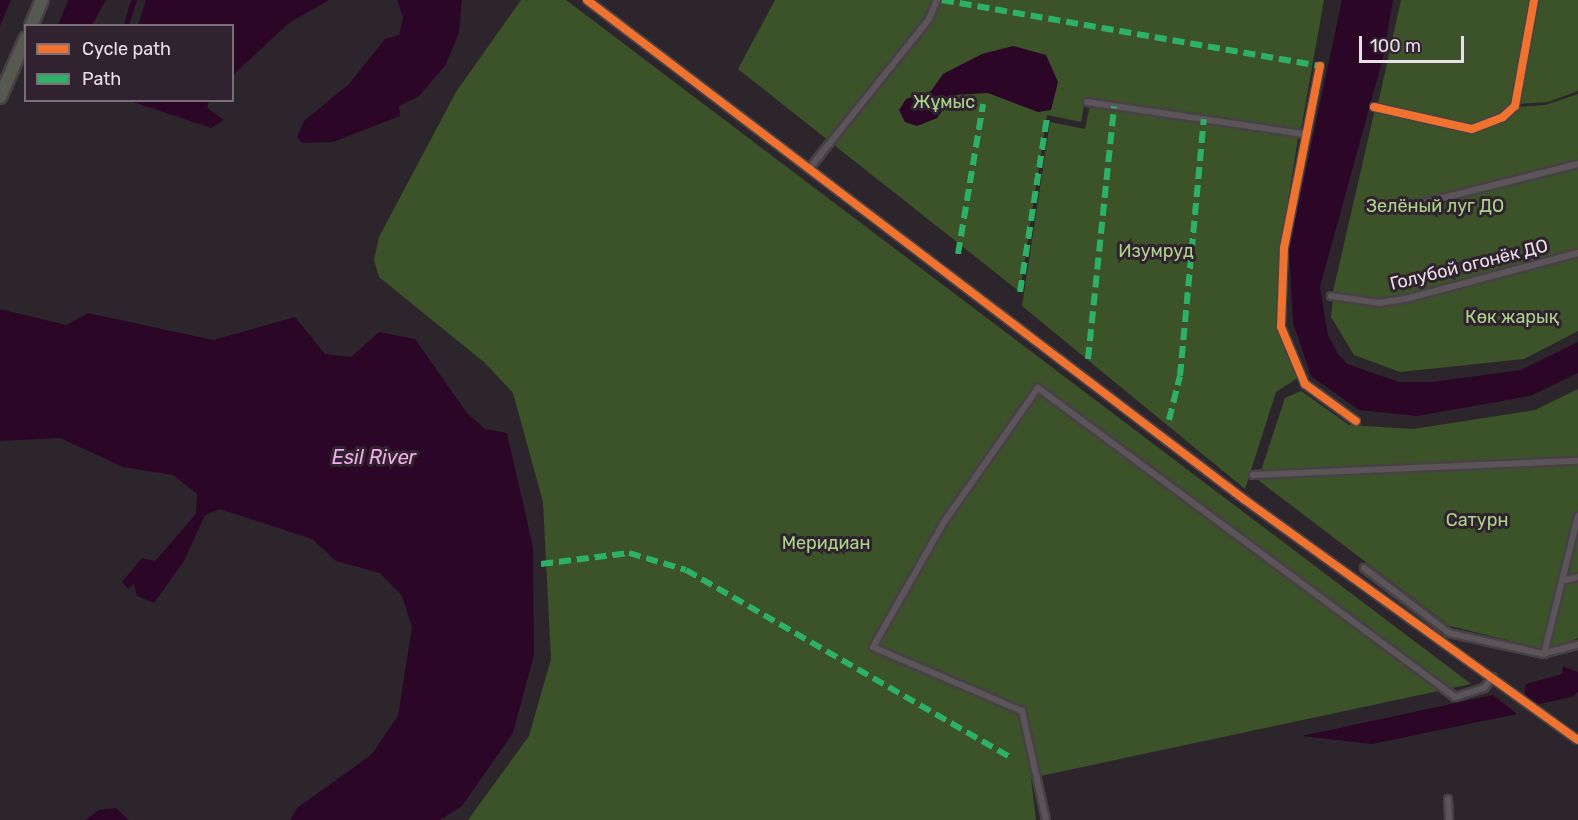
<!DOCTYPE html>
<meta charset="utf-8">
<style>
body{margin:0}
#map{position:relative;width:1578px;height:820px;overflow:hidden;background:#2c262c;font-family:Rubik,sans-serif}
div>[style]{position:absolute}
.green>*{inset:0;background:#3c5229}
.water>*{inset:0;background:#2b0627}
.roads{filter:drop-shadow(2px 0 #474146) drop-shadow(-2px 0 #474146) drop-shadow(0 2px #474146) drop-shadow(0 -2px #474146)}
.street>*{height:6px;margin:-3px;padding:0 3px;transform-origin:3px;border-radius:3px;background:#5b5559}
.highway>*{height:12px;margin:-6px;padding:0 6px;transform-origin:6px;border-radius:6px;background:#565950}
.quiet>*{height:6px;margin-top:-3px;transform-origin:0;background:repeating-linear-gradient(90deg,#2db169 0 12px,transparent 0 18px)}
.cycleway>*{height:8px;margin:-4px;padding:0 4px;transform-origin:4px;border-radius:4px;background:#ef722f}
span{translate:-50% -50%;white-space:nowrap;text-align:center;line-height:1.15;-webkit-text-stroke:6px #30222e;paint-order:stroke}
.park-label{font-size:18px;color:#abd689}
.street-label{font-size:18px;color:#e9dfe7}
.water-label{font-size:20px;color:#f3ace7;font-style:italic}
.legend{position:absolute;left:24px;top:24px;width:210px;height:78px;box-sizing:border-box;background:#30222e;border:2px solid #7a6e78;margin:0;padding:8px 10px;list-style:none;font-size:18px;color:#e9dfe7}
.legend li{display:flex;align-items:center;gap:12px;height:30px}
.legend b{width:30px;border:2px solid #7a6e78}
.scale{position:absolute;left:1359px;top:36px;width:105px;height:27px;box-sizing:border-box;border:3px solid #e9dfe7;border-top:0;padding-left:8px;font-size:18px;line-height:21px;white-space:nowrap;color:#e9dfe7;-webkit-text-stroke:4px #30222e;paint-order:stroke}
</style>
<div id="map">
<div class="green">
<div style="clip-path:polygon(521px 0,566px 0,1471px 684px,1031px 778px,1036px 820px,468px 820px,529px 736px,551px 659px,543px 502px,513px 393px,485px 363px,379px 277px,374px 260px,379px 237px,456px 92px)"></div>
<div style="clip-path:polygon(775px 0,1324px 0,1300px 135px,1085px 99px,1081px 122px,1047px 115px,1020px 292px,738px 69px)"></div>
<div style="clip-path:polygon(1401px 0,1578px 0,1578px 91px,1548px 102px,1518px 104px,1472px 126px,1378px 104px)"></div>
<div style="clip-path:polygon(1578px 94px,1578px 251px,1407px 297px,1379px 301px,1332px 296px,1375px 109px,1471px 131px,1516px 107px,1545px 105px)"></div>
<div style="clip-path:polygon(1090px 105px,1298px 138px,1281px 245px,1278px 328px,1299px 377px,1276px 392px,1245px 489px,1022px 306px,1050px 122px,1085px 129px)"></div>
<div style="clip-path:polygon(1578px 255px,1578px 331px,1524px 359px,1400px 372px,1354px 355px,1331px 317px,1333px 298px,1380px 304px)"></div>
<div style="clip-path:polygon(1578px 389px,1578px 638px,1559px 647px,1539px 648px,1450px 626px,1258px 480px,1285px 398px,1301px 391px,1349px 425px,1413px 429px,1535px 410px)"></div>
</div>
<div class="water">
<div style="clip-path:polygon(0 0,11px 0,0 26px)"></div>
<div style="clip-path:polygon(68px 0,106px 0,92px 25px,58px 25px)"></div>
<div style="clip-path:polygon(131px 0,137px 0,129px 25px,124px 25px)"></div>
<div style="clip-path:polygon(146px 0,329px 0,289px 23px,233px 75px,232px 26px,138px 25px)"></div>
<div style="clip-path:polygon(397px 0,462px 0,459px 33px,445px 66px,419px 96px,399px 106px,400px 116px,333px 142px,302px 143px,297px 137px,304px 121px,349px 84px,385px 39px,399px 35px,403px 17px)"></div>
<div style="clip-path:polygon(1342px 0,1393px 0,1383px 58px,1320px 287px,1328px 335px,1338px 354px,1347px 364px,1399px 382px,1432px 382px,1521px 370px,1578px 342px,1578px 373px,1530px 396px,1417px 416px,1359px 410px,1311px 376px,1293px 322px,1289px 249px)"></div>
<div style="clip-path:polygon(1013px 46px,1046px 55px,1058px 82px,1051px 110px,1038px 112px,988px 93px,954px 95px,937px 118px,917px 126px,905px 122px,899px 110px,906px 99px,931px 91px,943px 74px,982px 54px)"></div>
<div style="clip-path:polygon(130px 101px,209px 101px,207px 108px,224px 120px,211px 128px)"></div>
<div style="clip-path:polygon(0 309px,66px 325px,88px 313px,213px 340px,295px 317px,325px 354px,351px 357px,379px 332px,415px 339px,467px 413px,485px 429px,507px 433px,533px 547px,534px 655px,513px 733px,462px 806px,440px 820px,290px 820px,297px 808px,371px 755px,398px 716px,412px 627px,402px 596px,380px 573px,336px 561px,312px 539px,220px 509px,205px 515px,184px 561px,154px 603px,137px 596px,134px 584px,128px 589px,122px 582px,142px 558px,155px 561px,196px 514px,197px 494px,173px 475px,123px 467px,60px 438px,0 441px)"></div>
<div style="clip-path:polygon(1563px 666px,1578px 672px,1578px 692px,1572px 697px,1535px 705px,1524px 698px,1526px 684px,1562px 674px)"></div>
<div style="clip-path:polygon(1493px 695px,1517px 714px,1372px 744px,1302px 736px)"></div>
<div style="clip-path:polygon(116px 808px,129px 820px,85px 820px,99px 810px)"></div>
</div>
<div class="roads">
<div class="street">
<div style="left:587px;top:0;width:826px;rotate:37.23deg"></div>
<div style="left:1245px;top:500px;width:410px;rotate:35.8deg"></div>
<div style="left:1320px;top:66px;width:186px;rotate:101.2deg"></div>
<div style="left:1284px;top:248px;width:79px;rotate:92.2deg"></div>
<div style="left:1281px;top:327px;width:62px;rotate:67.2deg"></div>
<div style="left:1305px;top:384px;width:63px;rotate:36deg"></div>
<div style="left:1087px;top:102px;width:219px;rotate:8.4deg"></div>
<div style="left:1374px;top:107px;width:100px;rotate:12.7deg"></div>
<div style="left:1472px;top:129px;width:33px;rotate:-21deg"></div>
<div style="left:1503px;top:117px;width:16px;rotate:-43deg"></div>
<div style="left:1515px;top:106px;width:108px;rotate:-79.8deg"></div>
<div style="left:809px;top:169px;width:192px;rotate:-51.3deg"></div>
<div style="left:929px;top:19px;width:21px;rotate:-67deg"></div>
<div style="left:1423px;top:203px;width:160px;rotate:-14.1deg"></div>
<div style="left:1331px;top:296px;width:49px;rotate:8.3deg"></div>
<div style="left:1379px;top:303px;width:30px;rotate:-9deg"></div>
<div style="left:1409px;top:298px;width:175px;rotate:-14.9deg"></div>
<div style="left:1253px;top:475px;width:325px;rotate:-2.5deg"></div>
<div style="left:1364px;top:568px;width:107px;rotate:37.4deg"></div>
<div style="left:1449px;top:633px;width:97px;rotate:12.5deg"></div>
<div style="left:1544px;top:654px;width:142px;rotate:-76.2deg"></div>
<div style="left:1565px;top:580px;width:13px;rotate:-13deg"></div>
<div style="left:1545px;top:653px;width:34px;rotate:-14deg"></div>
<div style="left:1448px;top:799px;width:21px;rotate:87deg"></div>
<div style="left:1046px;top:820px;width:112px;rotate:-102.4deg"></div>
<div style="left:1022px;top:711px;width:162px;rotate:-156.8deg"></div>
<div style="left:873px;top:647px;width:144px;rotate:-60.4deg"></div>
<div style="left:944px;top:522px;width:164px;rotate:-55deg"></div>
<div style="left:1038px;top:388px;width:519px;rotate:36.54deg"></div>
<div style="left:1455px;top:697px;width:30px;rotate:-17deg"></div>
<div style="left:1484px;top:688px;width:14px;rotate:-51deg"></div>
</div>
<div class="highway">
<div style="left:31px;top:26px;width:28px;rotate:-67deg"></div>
<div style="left:0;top:97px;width:64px;rotate:-66.2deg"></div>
</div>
</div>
<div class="quiet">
<div style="left:942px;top:0;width:384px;rotate:9.9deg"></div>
<div style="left:958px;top:254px;width:152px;rotate:-80.5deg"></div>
<div style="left:1020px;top:292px;width:176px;rotate:-81.2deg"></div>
<div style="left:1088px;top:359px;width:254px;rotate:-84.1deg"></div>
<div style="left:1169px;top:420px;width:45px;rotate:-76deg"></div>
<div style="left:1180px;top:376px;width:258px;rotate:-84.7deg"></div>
<div style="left:541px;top:564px;width:89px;rotate:-7.1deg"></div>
<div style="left:629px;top:553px;width:59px;rotate:16.6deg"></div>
<div style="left:686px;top:570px;width:375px;rotate:30deg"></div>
</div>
<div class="cycleway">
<div style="left:587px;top:0;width:826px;rotate:37.23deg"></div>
<div style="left:1245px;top:500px;width:410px;rotate:35.8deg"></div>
<div style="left:1320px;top:66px;width:186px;rotate:101.2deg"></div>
<div style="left:1284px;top:248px;width:79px;rotate:92.2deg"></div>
<div style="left:1281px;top:327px;width:62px;rotate:67.2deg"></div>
<div style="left:1305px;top:384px;width:63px;rotate:36deg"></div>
<div style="left:1374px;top:107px;width:100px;rotate:12.7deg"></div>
<div style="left:1472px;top:129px;width:33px;rotate:-21deg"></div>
<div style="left:1503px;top:117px;width:16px;rotate:-43deg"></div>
<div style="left:1515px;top:106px;width:108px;rotate:-79.8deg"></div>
</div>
<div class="park-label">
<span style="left:944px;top:102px">Жұмыс</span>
<span style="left:1435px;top:206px">Зелёный луг ДО</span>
<span style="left:1156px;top:251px">Изумруд</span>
<span style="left:1512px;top:317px">Көк жарық</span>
<span style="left:1477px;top:520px">Сатурн</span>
<span style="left:826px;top:543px">Меридиан</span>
</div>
<div class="street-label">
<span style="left:1469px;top:265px;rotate:-14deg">Голубой огонёк ДО</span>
</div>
<div class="water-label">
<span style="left:374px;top:457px">Esil River</span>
</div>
<ul class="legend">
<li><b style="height:8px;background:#ef722f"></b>Cycle path</li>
<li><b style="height:8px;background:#2db169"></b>Path</li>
</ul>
<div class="scale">100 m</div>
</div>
